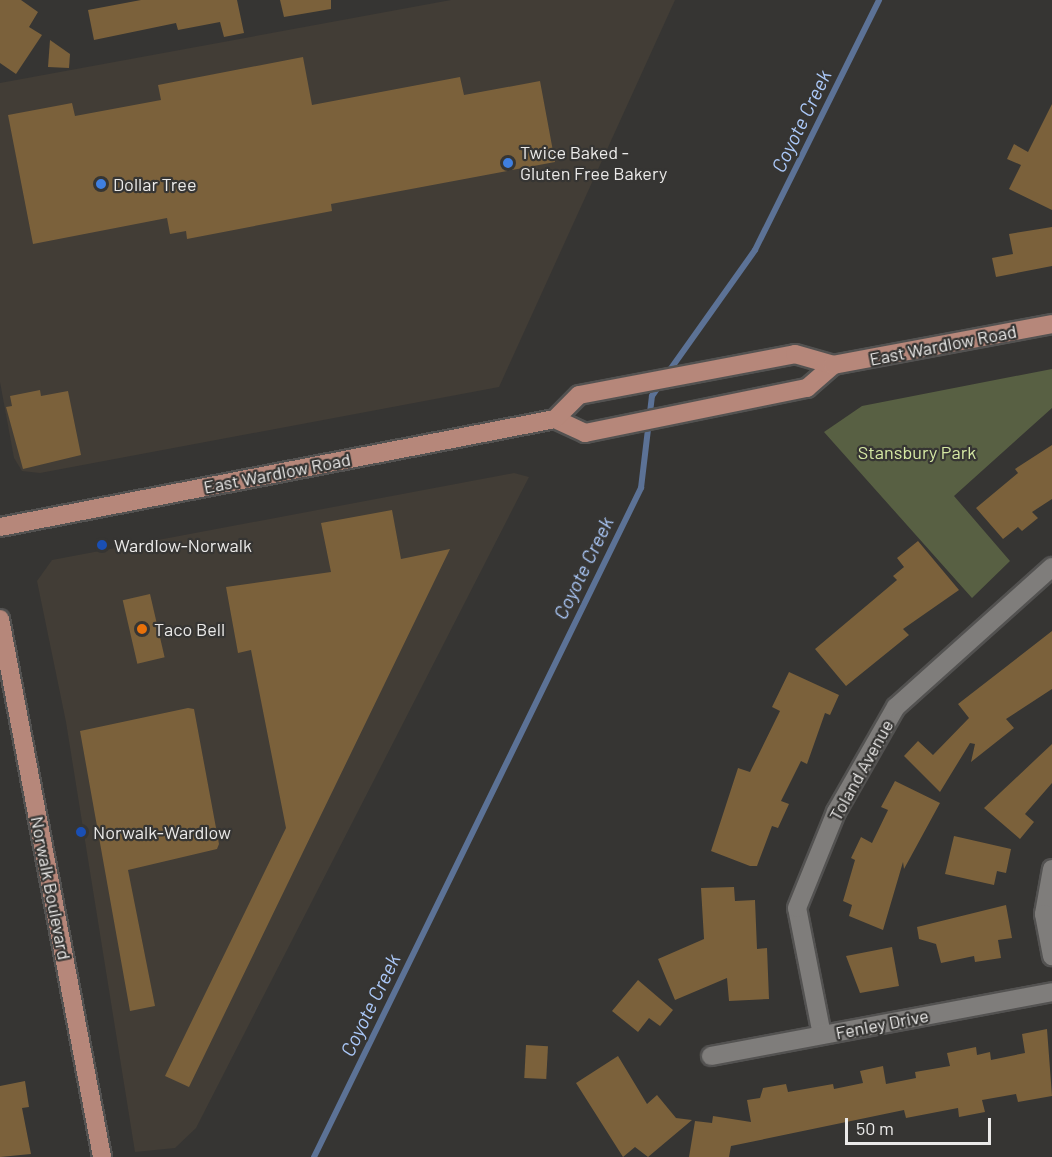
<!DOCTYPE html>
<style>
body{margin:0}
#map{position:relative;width:1052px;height:1157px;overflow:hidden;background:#363533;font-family:Barlow,sans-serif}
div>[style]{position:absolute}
.built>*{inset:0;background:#423d36}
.green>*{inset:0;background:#586043}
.stream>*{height:6px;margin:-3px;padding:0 3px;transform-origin:3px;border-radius:3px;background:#5c7296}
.building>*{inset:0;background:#7b613b;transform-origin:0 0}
.roads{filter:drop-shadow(2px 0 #535251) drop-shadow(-2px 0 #535251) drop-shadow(0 2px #535251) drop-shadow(0 -2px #535251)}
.street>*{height:18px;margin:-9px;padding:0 9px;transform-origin:9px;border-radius:9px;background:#7f7d7b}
.primary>*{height:18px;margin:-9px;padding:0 9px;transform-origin:9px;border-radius:9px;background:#b6877a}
.dots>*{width:16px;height:16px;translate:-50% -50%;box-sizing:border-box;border:3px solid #363533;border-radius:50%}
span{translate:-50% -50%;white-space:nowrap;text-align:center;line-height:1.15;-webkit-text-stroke:4.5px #363533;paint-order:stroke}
.poi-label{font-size:18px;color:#ebeae9}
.left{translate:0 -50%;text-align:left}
.street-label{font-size:18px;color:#ebeae9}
.park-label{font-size:18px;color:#d6e9a4}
.water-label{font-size:20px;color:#abc8f8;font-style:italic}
.scale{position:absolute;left:845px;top:1118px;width:146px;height:27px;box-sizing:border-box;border:3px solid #ebeae9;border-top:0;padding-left:8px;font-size:18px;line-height:21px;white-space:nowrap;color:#ebeae9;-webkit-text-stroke:4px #363533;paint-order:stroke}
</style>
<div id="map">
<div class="built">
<div style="clip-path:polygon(451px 0,675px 0,499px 387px,40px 473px,22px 471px,14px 458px,0 382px,0 83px)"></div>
<div style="clip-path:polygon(514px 473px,529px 477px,196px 1128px,175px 1148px,135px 1152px,66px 722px,37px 581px,52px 560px)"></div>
</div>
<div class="green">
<div style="clip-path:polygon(1052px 369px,1052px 408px,954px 496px,1010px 561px,972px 598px,824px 432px,862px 406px)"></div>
</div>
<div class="stream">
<div style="left:667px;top:374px;width:152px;rotate:-54.6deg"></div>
<div style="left:755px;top:250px;width:279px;rotate:-63.6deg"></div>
<div style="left:314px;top:1157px;width:745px;rotate:-63.95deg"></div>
<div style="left:641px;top:488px;width:93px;rotate:-83.2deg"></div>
<div style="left:652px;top:396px;width:16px;rotate:-55deg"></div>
</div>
<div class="building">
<div style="clip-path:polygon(0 0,21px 0,38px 12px,29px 27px,42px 35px,16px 74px,0 63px)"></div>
<div style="clip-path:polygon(141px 0,237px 0,244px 33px,224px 37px,220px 22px,178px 30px,176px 23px,94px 40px,88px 10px)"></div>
<div style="clip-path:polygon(280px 0,331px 0,331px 9px,284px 17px)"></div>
<div style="clip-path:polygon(50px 40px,70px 54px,69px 68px,48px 67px)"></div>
<div style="clip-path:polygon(303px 57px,312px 105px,460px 77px,464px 95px,540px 81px,555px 162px,331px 204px,332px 211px,187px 239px,186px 231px,170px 234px,167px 218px,33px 244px,8px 115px,72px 103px,75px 116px,161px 100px,158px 85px)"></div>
<div style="clip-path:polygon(1052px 104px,1052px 210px,1009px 189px,1021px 165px,1007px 159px,1014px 144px,1028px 152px)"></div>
<div style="clip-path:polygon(1052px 227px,1052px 266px,996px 277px,992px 258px,1013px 254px,1009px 234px)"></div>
<div style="clip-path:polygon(40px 390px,41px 396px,68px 391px,81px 455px,23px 469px,6px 407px,12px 406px,10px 396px)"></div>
<div style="clip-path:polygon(1052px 445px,1052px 499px,1032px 512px,1038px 518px,1022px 531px,1018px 527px,1003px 539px,976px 508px,1018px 473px,1015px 469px)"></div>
<div style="clip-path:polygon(392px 510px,401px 559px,450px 549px,189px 1087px,165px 1076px,286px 828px,251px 650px,238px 653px,226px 587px,331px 572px,321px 523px)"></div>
<div style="clip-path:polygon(918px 541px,959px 590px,903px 629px,909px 635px,846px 686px,815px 649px,897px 580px,893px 576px,904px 567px,897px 558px)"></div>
<div style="left:150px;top:594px;width:65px;height:28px;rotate:77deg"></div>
<div style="clip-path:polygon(1052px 631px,1052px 689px,1006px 719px,1014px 728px,971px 762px,975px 744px,970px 743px,940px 792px,904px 756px,918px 741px,933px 755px,969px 718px,958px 704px)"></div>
<div style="clip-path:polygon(789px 672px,839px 695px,830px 715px,825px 713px,807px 764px,801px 761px,781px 801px,789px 804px,778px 828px,772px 826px,757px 866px,750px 866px,711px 851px,738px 768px,750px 772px,780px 711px,772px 707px)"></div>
<div style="clip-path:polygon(188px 708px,194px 709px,219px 844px,217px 849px,128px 870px,155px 1006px,130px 1011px,80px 731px)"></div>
<div style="clip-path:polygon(1052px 744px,1052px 783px,1025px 814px,1034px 822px,1020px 839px,984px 808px)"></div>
<div style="clip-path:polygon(895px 781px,940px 803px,904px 869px,903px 862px,883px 930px,849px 916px,852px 905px,843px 901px,855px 860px,851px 858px,861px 837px,872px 843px,888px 810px,881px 807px)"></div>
<div style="clip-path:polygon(954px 836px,1011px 849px,1006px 873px,997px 871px,994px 885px,945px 874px)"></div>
<div style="clip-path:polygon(734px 887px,735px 901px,755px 900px,757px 949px,767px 948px,769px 999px,729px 1001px,727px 978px,675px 1000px,658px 959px,704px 939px,701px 888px)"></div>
<div style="clip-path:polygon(1006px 905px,1012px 938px,998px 940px,1001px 958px,975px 962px,974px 956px,941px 963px,936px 944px,919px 939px,917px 927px)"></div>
<div style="clip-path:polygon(892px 947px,899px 986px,860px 993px,846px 956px)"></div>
<div style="clip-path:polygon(638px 980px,673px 1010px,660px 1026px,649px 1018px,638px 1032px,612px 1011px)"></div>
<div style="clip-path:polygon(1047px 1029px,1052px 1096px,1018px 1102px,1016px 1094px,982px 1100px,985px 1112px,959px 1117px,958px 1108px,906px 1118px,904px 1110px,731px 1146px,729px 1157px,689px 1157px,695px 1121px,712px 1123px,713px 1116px,751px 1122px,747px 1100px,760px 1098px,763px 1088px,786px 1084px,788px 1092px,833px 1084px,834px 1089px,863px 1083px,860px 1071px,883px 1066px,886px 1084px,916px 1078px,915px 1072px,950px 1066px,947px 1053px,976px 1047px,977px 1055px,990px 1052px,991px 1060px,1025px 1053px,1022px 1034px)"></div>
<div style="left:526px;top:1045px;width:22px;height:33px;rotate:3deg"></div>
<div style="clip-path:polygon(618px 1056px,647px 1104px,657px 1095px,676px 1118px,692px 1120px,648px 1157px,635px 1147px,623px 1157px,576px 1083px)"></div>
<div style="clip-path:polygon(25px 1081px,29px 1107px,22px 1108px,31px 1154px,0 1157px,0 1086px)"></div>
</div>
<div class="roads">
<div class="street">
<div style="left:1052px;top:869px;width:46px;rotate:100.1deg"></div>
<div style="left:1044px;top:914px;width:43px;rotate:79.2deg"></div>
<div style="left:822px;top:1035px;width:129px;rotate:-101.1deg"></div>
<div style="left:797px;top:908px;width:104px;rotate:-67.9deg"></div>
<div style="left:836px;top:812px;width:121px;rotate:-60.3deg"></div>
<div style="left:896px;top:707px;width:210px;rotate:-41.9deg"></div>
<div style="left:711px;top:1056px;width:347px;rotate:-10.6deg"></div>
</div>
<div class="primary">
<div style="left:555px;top:419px;width:33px;rotate:25deg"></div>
<div style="left:585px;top:433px;width:227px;rotate:-11.5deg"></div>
<div style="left:807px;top:388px;width:35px;rotate:-41deg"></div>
<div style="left:0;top:527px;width:565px;rotate:-11.01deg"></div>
<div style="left:555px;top:419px;width:34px;rotate:-45deg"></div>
<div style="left:579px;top:395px;width:220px;rotate:-10.7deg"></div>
<div style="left:795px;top:354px;width:40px;rotate:16deg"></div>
<div style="left:833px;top:365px;width:223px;rotate:-10.6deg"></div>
<div style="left:0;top:619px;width:548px;rotate:79.26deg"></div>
</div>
</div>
<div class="dots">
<div style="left:508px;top:163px;background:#3f7fe0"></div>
<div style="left:101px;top:184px;background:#3f7fe0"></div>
<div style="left:102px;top:545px;background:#1a4fb4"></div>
<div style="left:142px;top:629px;background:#e8710a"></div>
<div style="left:81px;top:832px;background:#1a4fb4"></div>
</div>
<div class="poi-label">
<span class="left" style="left:520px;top:163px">Twice Baked -<br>Gluten Free Bakery</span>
<span class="left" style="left:113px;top:184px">Dollar Tree</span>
<span class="left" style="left:114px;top:545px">Wardlow-Norwalk</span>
<span class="left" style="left:154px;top:629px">Taco Bell</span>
<span class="left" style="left:93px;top:832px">Norwalk-Wardlow</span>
</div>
<div class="street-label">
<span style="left:943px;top:345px;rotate:-11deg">East Wardlow Road</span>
<span style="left:277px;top:473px;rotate:-11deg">East Wardlow Road</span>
<span style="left:861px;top:770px;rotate:-61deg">Toland Avenue</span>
<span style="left:51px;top:888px;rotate:79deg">Norwalk Boulevard</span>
<span style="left:882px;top:1024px;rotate:-11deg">Fenley Drive</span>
</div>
<div class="park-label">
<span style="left:917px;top:452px">Stansbury Park</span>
</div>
<div class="water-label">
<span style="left:801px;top:121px;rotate:-64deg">Coyote Creek</span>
<span style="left:583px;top:568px;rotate:-64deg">Coyote Creek</span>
<span style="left:370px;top:1005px;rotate:-64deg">Coyote Creek</span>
</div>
<div class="scale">50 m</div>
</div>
